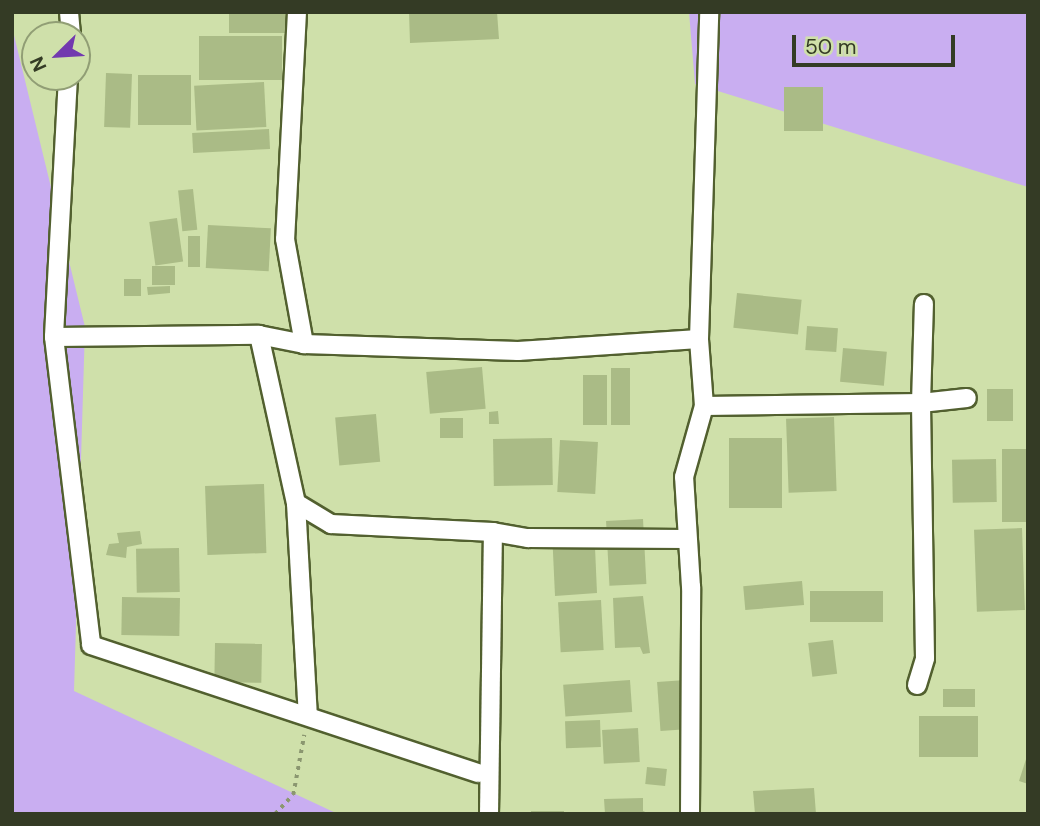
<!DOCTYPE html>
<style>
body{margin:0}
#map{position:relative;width:1040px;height:826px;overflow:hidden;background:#cfe0aa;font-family:"DM Sans",sans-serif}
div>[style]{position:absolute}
.green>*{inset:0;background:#c9aef1}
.building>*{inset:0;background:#aabb86;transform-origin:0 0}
.path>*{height:3.5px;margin-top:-1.75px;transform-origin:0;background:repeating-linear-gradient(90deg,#8b9770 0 3.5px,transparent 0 8.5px)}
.roads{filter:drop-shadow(2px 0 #52602f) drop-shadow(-2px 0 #52602f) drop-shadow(0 2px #52602f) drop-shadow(0 -2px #52602f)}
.street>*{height:18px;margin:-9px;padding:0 9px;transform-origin:9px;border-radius:9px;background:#fff}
span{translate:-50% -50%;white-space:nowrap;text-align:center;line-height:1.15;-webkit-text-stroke:6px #cfe0aa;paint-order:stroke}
.frame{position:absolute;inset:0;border:14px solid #343b25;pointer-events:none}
.north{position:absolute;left:21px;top:21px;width:70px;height:70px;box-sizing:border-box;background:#cfe0aa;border:2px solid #919e75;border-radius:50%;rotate:246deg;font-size:19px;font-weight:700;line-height:28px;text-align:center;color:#343b25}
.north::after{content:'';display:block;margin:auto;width:24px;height:32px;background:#7239af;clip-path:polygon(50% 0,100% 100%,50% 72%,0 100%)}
.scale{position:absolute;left:792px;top:35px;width:163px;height:32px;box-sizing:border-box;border:4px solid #343b25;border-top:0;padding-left:9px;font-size:21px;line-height:24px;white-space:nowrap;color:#343b25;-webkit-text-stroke:5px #cfe0aa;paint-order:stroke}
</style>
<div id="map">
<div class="green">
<div style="clip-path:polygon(689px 12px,1028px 12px,1028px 187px,695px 84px)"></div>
<div style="clip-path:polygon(12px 27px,85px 327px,74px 691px,338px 814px,12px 814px)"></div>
</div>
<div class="building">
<div style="left:229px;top:12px;width:57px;height:21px"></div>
<div style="clip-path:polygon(409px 12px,497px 12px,499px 39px,410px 43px)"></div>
<div style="left:199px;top:36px;width:83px;height:44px"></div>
<div style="left:106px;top:73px;width:26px;height:54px;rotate:2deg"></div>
<div style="left:191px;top:75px;width:50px;height:53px;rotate:90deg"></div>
<div style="left:264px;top:82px;width:45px;height:70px;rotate:87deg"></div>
<div style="left:784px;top:87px;width:39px;height:44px"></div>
<div style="left:269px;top:129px;width:20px;height:77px;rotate:87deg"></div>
<div style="left:193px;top:189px;width:41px;height:15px;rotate:84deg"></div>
<div style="left:177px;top:218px;width:44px;height:28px;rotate:82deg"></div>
<div style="left:208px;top:225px;width:63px;height:43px;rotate:3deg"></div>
<div style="left:188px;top:236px;width:12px;height:31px"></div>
<div style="left:152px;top:266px;width:23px;height:19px"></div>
<div style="left:124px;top:279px;width:17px;height:17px"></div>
<div style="clip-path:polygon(170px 286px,170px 293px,148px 295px,147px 287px)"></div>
<div style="left:737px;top:293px;width:65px;height:35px;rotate:6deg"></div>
<div style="left:807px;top:326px;width:31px;height:24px;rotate:4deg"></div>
<div style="left:843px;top:348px;width:44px;height:34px;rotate:5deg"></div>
<div style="left:482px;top:367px;width:42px;height:56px;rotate:85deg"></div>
<div style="left:611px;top:368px;width:19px;height:57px"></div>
<div style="left:583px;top:375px;width:24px;height:50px"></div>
<div style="left:987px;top:389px;width:26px;height:32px"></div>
<div style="clip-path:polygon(498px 411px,499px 424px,489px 424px,489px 412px)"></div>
<div style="left:376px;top:414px;width:48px;height:41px;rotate:85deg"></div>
<div style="left:834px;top:417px;width:74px;height:48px;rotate:88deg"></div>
<div style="left:440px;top:418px;width:23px;height:20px"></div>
<div style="left:552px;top:438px;width:47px;height:59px;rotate:89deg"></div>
<div style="left:729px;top:438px;width:53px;height:70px"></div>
<div style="left:560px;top:440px;width:38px;height:52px;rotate:3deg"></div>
<div style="left:1028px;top:449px;width:73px;height:26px;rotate:90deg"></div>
<div style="left:996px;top:459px;width:43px;height:44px;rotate:89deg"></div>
<div style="left:264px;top:484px;width:69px;height:59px;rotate:88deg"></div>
<div style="left:643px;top:519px;width:65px;height:37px;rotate:87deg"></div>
<div style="left:1022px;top:528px;width:82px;height:48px;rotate:88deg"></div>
<div style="clip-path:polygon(140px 531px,142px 544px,127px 547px,126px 558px,106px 555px,109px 544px,119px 543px,117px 533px)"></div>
<div style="clip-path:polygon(552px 531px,595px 547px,597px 593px,555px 596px)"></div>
<div style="left:179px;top:548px;width:44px;height:43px;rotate:89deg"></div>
<div style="left:802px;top:581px;width:24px;height:59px;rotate:85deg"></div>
<div style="left:883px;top:591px;width:31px;height:73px;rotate:90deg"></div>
<div style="clip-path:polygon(643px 596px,650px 653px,643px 654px,640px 647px,615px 648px,613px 598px)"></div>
<div style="left:122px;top:597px;width:58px;height:38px;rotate:1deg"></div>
<div style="left:601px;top:600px;width:50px;height:43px;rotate:87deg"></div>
<div style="left:833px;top:640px;width:34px;height:25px;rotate:83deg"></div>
<div style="left:215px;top:643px;width:47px;height:39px;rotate:1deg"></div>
<div style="left:630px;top:680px;width:32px;height:67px;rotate:86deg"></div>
<div style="left:686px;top:680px;width:49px;height:29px;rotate:86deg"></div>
<div style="left:943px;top:689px;width:32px;height:18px"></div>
<div style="left:919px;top:716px;width:59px;height:41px"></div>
<div style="left:600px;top:720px;width:27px;height:35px;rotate:88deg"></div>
<div style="left:638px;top:728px;width:34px;height:36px;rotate:87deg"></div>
<div style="clip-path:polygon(1027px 756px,1028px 756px,1028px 784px,1019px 781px)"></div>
<div style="left:647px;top:767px;width:20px;height:17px;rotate:6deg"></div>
<div style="clip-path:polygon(814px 788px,816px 814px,755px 814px,753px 791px)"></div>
<div style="clip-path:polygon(643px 798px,643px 811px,650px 814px,605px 814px,604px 799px)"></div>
<div style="left:531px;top:811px;width:33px;height:3px"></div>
</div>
<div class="path">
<div style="left:275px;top:814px;width:26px;rotate:-47deg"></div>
<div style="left:293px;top:795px;width:61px;rotate:-79.6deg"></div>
</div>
<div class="roads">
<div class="street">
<div style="left:69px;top:12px;width:23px;rotate:85deg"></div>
<div style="left:297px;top:12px;width:227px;rotate:93deg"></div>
<div style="left:285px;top:239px;width:107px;rotate:79.7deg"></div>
<div style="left:68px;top:77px;width:260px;rotate:93.1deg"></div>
<div style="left:54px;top:337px;width:310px;rotate:83.1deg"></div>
<div style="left:91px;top:645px;width:408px;rotate:18.3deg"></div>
<div style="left:259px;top:335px;width:172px;rotate:77.6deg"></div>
<div style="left:296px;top:503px;width:41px;rotate:31deg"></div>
<div style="left:331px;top:524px;width:162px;rotate:2.8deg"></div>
<div style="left:493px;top:532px;width:36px;rotate:10deg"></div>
<div style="left:528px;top:538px;width:159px;rotate:0.4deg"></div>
<div style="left:54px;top:337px;width:205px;rotate:-0.6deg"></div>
<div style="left:259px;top:335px;width:46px;rotate:11.3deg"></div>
<div style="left:304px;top:344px;width:214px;rotate:1.9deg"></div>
<div style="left:518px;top:351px;width:181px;rotate:-3.8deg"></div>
<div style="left:704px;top:406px;width:217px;rotate:-0.8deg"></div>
<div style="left:921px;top:403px;width:46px;rotate:-6.2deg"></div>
<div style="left:296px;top:503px;width:213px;rotate:86.8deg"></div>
<div style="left:917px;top:685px;width:28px;rotate:-73deg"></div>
<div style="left:925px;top:658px;width:255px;rotate:-90.9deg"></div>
<div style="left:921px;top:403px;width:99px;rotate:-88.3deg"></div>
<div style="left:489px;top:814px;width:282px;rotate:-89.2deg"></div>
<div style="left:690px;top:814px;width:227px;rotate:-89.7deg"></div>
<div style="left:691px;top:587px;width:110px;rotate:-93.6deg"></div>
<div style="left:684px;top:477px;width:74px;rotate:-74.3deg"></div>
<div style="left:704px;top:406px;width:67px;rotate:-94.3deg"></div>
<div style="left:699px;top:339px;width:327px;rotate:-88.2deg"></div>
</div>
</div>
<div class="frame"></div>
<div class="north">N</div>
<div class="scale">50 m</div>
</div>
